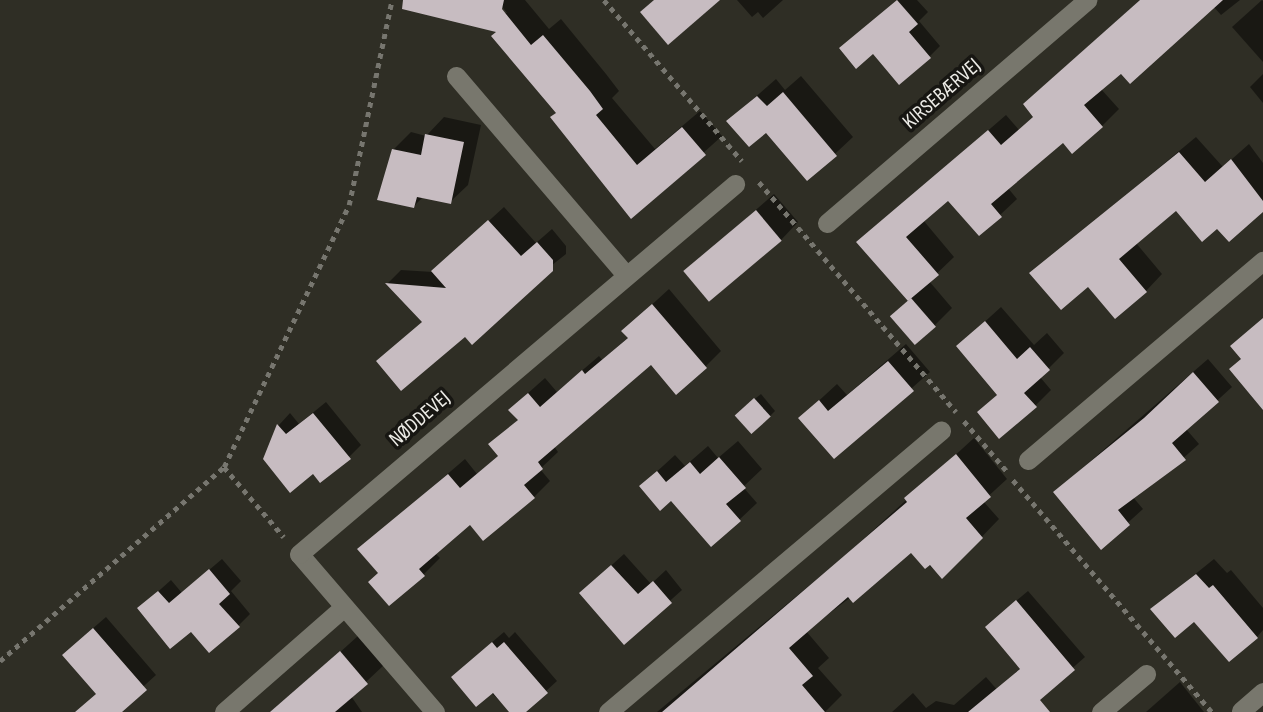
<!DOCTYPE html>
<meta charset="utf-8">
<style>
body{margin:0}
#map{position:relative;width:1263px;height:712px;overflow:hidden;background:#2f2e25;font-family:"Sofia Sans Condensed",sans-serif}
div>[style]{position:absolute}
.shadow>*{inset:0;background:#0007}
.building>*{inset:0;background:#c7bcc1;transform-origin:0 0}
.path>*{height:4.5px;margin-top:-2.25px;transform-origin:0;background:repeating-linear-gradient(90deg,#77766f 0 5px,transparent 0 10px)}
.minor>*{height:19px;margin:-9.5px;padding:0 9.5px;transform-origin:9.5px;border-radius:9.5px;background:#78776d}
span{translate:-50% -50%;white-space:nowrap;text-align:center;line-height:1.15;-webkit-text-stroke:7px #171612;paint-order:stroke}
.street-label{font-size:21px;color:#edece7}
</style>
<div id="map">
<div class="shadow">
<div style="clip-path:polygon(evenodd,436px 0,525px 0,549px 29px,561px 19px,606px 74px,619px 91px,612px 98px,655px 149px,700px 111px,722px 136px,632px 217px,499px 31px,436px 0,498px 1px,507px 13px,503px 13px,498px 1px)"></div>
<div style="clip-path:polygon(737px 0,783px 0,763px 18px,758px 12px,752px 17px)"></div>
<div style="clip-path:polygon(898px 0,917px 0,928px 12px,919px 21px,940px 46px,930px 56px,852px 38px)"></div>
<div style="clip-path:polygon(1140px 0,1240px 0,1221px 15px,1213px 6px,1101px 89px,1119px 109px,1102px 126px,1064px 141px,1008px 188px,1017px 199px,1000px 215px,949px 198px,923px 220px,954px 257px,929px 281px,952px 308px,934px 326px,859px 242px,1006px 115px,1019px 130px,1035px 116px,1042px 88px)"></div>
<div style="clip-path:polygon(1262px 0,1263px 1px,1263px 62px,1232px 27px)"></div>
<div style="clip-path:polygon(1263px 74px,1263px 103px,1250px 87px)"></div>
<div style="clip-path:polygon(801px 76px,853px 137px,808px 179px,766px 130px,728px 121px,776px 79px,785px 90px)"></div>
<div style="clip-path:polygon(444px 117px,481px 125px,468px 185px,450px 202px,424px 196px,414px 206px,393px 150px,411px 132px,426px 136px)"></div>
<div style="clip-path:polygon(1196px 137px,1223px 167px,1249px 144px,1263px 163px,1263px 210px,1217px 227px,1176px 209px,1136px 243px,1162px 274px,1146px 291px,1032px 273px)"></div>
<div style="clip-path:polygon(774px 194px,798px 222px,781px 240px,686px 271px)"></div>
<div style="clip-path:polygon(504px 207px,536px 243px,552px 229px,566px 246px,566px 254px,465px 334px,424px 321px,387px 284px,401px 270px,433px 272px)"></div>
<div style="clip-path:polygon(669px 289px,721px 351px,705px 367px,651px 363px,554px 446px,558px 452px,540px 469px,550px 481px,534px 497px,470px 523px,435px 553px,440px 558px,424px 574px,389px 603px,380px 572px,360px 549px,465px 459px,477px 474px,499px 455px,491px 445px,519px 419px,511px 410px,527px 394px,545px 378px,557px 392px,599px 356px,602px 360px,629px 337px,623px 331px)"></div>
<div style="clip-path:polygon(1001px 307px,1034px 345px,1047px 333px,1064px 353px,1040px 377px,1051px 390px,1035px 406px,979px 412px,999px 393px,958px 346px)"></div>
<div style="clip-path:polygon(906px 344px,930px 372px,834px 457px,800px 418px,837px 384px,847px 395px)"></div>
<div style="clip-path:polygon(1208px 359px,1232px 387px,1186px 429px,1199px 444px,1159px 480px,1156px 476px,1132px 496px,1143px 509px,1101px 547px,1055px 492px)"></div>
<div style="clip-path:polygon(761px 394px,775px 411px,770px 416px,742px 409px)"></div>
<div style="clip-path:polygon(326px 402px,361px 445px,349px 457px,314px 472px,265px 459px,279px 425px,290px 413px,299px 424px)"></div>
<div style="clip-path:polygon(974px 438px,1007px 479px,983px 501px,999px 519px,943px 577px,912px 551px,806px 631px,829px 658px,818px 668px,842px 695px,825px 712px,657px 712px,846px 555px)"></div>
<div style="clip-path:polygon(738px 441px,762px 469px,743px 487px,757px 503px,739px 520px,641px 486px,675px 455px,685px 466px,708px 446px,718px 458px)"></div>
<div style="clip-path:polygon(624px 554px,651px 584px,666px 570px,682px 590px,624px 642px,594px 581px)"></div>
<div style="clip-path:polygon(222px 559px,241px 581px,231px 591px,250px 614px,238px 626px,191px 629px,152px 597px,171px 580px,182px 593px)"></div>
<div style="clip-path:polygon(1214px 559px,1227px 573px,1231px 570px,1263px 608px,1263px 630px,1257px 637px,1152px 609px)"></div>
<div style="clip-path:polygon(1028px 591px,1085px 657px,1026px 709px,1015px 673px,1021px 668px,998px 616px)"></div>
<div style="clip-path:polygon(106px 617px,156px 675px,115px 712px,77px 712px,98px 694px,76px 643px)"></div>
<div style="clip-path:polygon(504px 632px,509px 638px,515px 632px,557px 681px,523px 712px,511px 712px,464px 666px)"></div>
<div style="clip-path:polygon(359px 635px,384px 665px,351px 696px,362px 712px,274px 712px)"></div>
<div style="clip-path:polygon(986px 677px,1006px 700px,997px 712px,892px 712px,913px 693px,926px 708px,936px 701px,954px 705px)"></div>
<div style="clip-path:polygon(1180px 682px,1204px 712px,1146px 712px)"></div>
</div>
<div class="building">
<div style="clip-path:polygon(403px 0,504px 0,502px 9px,531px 45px,543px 35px,590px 91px,603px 109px,596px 115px,637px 165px,682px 127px,706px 155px,631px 219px,550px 117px,556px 113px,491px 36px,496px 32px,402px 9px)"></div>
<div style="clip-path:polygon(654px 0,720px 0,668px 45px,640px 12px)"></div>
<div style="clip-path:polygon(897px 0,918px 24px,909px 32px,931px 58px,899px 85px,873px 54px,856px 69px,839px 48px)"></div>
<div style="clip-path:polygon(1140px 0,1223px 0,1130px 84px,1121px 74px,1084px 105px,1103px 127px,1072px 154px,1063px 143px,991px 204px,1002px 217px,979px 236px,948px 201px,906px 237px,939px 275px,908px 301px,856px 242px,988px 130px,1001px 145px,1033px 117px,1023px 104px)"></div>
<div style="clip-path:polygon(783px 92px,837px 156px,807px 181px,766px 133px,749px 147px,726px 121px,757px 96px,767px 106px)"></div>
<div style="clip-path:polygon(425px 134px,464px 142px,451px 204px,417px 197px,414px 208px,377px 200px,392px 149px,421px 155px)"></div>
<div style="clip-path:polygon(1179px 152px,1205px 182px,1231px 159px,1263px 201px,1263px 212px,1229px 242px,1217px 229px,1202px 242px,1176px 211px,1119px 259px,1147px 292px,1115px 319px,1088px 287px,1061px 310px,1029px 273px)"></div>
<div style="left:756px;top:210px;width:40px;height:95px;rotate:50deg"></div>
<div style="clip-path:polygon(488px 220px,521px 256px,537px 242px,553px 260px,553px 271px,472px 345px,465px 337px,401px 391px,376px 361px,422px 322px,385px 283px,446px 288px,431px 271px)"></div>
<div style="left:911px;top:298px;width:38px;height:28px;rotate:49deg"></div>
<div style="clip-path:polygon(652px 304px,707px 368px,676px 395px,651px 365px,538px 462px,543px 469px,524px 485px,535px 498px,483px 541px,470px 525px,419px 569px,425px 576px,389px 606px,368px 582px,378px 573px,357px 549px,448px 474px,460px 488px,498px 456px,488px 444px,518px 420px,508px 410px,528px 393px,540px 407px,582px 370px,585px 374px,628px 338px,621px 331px)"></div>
<div style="clip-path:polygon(1263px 318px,1263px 410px,1229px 369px,1241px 359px,1230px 346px)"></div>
<div style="clip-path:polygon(985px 321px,1017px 359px,1030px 347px,1050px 370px,1024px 393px,1037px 407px,999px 439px,977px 412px,997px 395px,956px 346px)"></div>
<div style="clip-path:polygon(888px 361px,914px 391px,834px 459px,798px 418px,819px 400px,828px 411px)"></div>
<div style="clip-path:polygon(1193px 372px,1219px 402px,1172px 443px,1186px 460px,1118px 510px,1130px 525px,1101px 550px,1053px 492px,1144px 418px)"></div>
<div style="left:754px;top:398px;width:25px;height:26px;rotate:48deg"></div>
<div style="clip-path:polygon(313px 413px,351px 459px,320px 483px,313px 474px,290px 493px,263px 459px,277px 424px,286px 434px)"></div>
<div style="clip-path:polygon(956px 454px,991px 497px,966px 518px,983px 538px,942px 579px,930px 565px,925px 569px,911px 553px,853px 603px,848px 597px,789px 648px,813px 676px,802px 685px,825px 712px,662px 712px,907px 502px,904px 498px)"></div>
<div style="clip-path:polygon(719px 457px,746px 488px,726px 504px,741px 521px,711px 547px,671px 501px,660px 511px,639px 486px,657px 471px,666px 482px,690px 462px,700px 474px)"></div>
<div style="clip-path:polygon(611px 565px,638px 594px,653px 581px,672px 603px,624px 645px,579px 593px)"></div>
<div style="clip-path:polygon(209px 569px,230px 594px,219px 604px,240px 627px,209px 653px,191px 632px,170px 649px,137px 608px,158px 591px,169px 603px)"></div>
<div style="clip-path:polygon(1196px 574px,1209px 588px,1213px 585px,1258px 638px,1229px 662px,1194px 622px,1175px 638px,1150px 609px)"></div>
<div style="clip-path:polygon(1016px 600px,1075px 670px,1040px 700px,1050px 712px,968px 712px,1020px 669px,985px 627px)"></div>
<div style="clip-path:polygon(93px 628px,147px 690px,122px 712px,75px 712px,96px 694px,62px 655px)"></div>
<div style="clip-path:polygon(492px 642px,497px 648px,504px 642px,548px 693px,526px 712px,509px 712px,493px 693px,476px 707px,451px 677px)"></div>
<div style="clip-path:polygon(340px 651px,368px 684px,335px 712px,270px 712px)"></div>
</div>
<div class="path">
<div style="left:604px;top:0;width:212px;rotate:49.4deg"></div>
<div style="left:759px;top:182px;width:303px;rotate:49.4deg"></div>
<div style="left:964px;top:421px;width:65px;rotate:49.4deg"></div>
<div style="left:224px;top:467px;width:92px;rotate:49.4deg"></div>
<div style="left:1013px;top:480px;width:306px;rotate:49.4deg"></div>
<div style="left:0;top:661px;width:296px;rotate:-40.9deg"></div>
<div style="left:224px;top:467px;width:290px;rotate:-64.5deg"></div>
<div style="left:349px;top:205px;width:209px;rotate:-78.2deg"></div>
</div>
<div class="minor">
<div style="left:456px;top:76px;width:259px;rotate:49.5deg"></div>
<div style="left:827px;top:223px;width:343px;rotate:-40.6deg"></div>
<div style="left:1028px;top:460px;width:308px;rotate:-40.3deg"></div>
<div style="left:1241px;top:711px;width:29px;rotate:-41deg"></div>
<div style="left:224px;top:712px;width:159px;rotate:-41.2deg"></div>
<div style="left:435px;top:712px;width:208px;rotate:-130.7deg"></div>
<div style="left:299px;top:554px;width:572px;rotate:-40.32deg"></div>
<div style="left:608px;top:712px;width:436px;rotate:-40.2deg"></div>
<div style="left:1101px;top:712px;width:59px;rotate:-40.2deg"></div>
</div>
<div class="street-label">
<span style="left:942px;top:94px;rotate:-41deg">KIRSEBÆRVEJ</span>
<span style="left:420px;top:419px;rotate:-41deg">NØDDEVEJ</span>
</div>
</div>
